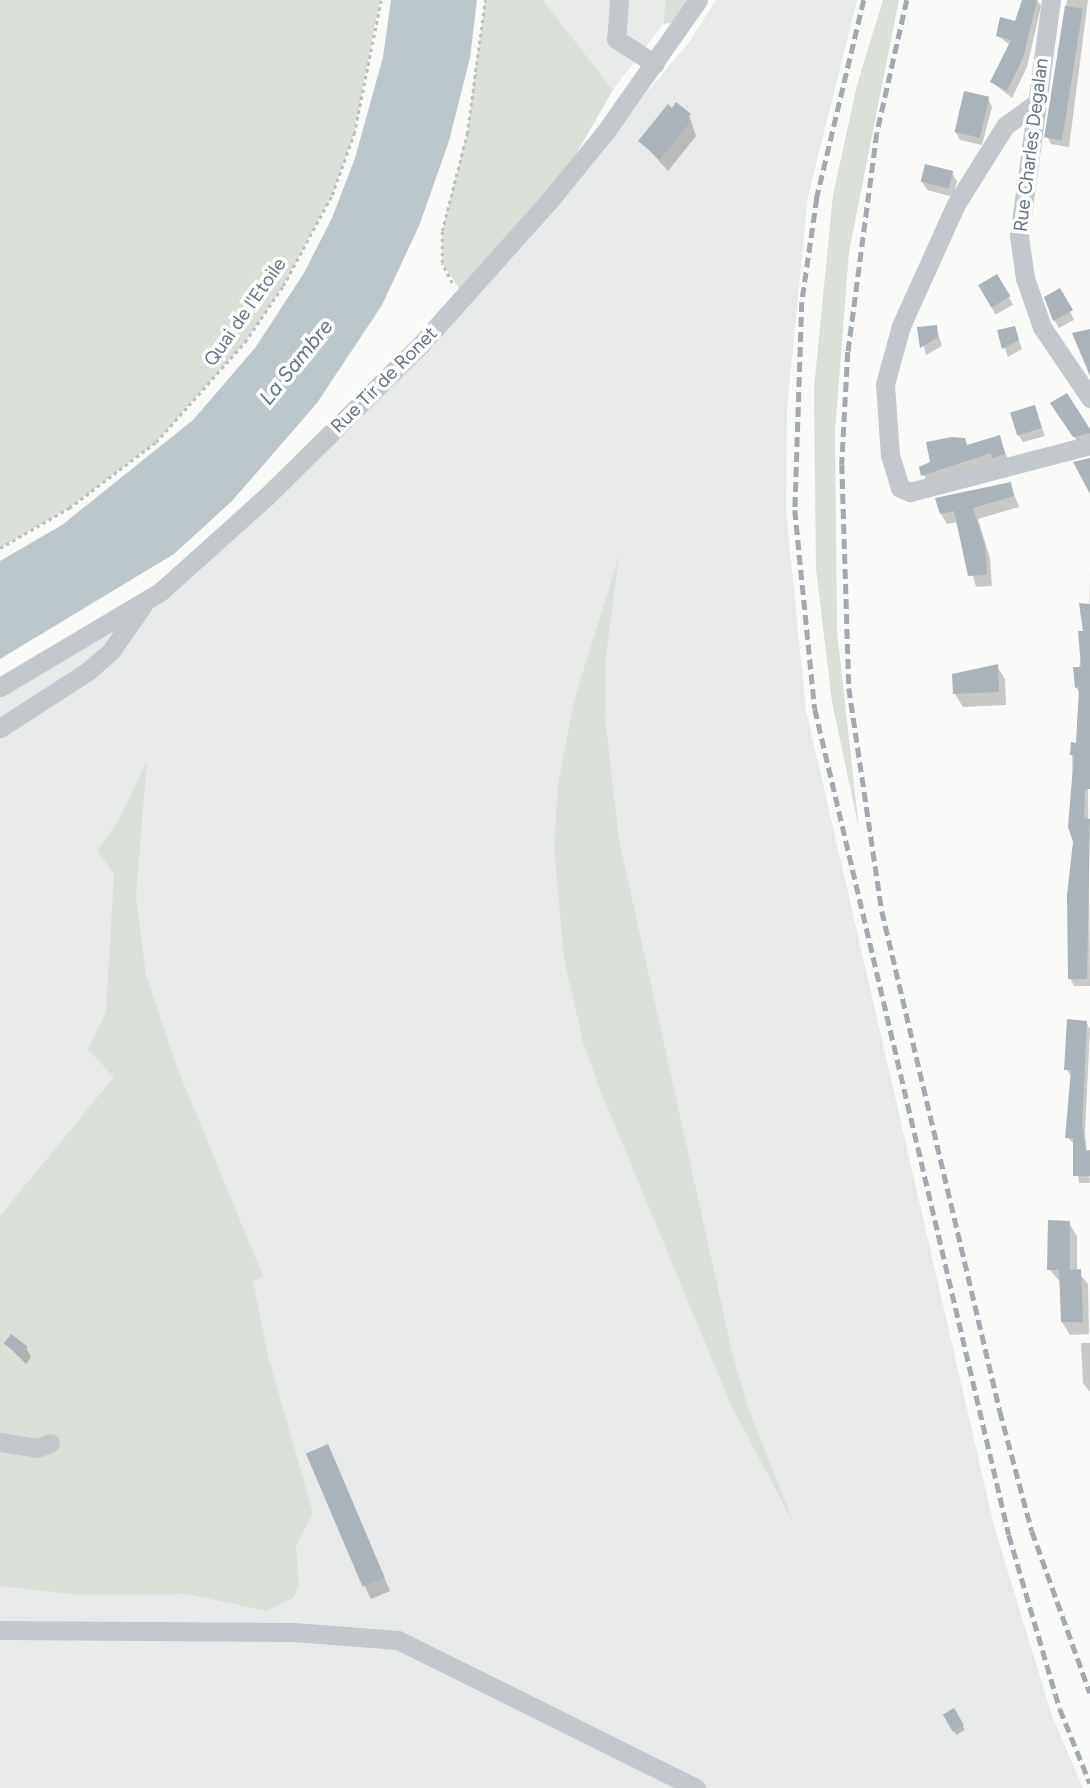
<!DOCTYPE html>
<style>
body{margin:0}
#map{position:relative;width:1090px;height:1788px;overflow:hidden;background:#fafaf8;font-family:Figtree,sans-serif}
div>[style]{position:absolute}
.built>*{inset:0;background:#e8e9e9}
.green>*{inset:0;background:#dadfd7}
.water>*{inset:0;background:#bbc7cb}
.shadow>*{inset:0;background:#0003;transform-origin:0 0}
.building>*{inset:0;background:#aab3b9;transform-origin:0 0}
.path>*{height:2.5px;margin-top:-1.25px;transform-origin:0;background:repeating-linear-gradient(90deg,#bbbfc2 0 3.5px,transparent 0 7px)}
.minor>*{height:19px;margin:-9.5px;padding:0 9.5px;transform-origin:9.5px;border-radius:9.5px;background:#c3c8cc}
.rail>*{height:4.5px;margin-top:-2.25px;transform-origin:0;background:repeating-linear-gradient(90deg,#a2aab0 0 10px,transparent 0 15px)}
span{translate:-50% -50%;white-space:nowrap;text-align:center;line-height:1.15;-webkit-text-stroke:7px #fff;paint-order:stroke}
.street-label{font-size:19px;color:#657683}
.water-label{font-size:21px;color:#60757c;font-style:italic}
</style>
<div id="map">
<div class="built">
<div style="clip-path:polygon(543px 0,666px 0,663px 24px,613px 90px)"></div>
<div style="clip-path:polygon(716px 0,857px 0,808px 196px,787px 409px,786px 510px,806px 710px,994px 1526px,1052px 1716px,1083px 1788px,0 1788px,0 694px,156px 602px,472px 300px,690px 41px)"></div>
</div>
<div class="green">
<div style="clip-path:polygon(0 0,380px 0,354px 134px,332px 195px,283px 286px,245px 342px,156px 442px,69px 508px,0 548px)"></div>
<div style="clip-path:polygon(485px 0,543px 0,613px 90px,549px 201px,465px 297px,442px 263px,442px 231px,467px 134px)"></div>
<div style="clip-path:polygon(666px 0,698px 0,685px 21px,663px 24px)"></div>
<div style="clip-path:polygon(883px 0,899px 0,849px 252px,835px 431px,837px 631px,859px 829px,832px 702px,816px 569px,814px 388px,833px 195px,857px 85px)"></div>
<div style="clip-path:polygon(619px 555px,605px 664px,605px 715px,619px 840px,732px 1352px,747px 1405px,794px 1524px,731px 1405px,599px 1087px,583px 1042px,564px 959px,554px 848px,558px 785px,574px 701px)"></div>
<div style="clip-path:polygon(147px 760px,136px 897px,146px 975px,176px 1065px,263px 1276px,253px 1282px,268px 1356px,313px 1513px,296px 1546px,299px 1585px,294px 1597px,267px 1611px,188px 1594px,80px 1595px,0 1586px,0 1216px,114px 1077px,88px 1050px,106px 1012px,114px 874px,97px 851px,120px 818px)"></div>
</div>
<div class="water">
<div style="clip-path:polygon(391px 0,477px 0,470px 58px,449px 141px,419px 226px,382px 305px,317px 403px,232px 501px,174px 554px,0 659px,0 561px,62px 525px,193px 420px,255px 348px,304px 273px,332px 218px,355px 158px,383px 57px)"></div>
</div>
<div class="shadow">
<div style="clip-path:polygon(1023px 0,1037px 0,1041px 6px,1027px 67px,1012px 98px,992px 82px,1010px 45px,998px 36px,1016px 23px)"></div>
<div style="clip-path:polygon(1067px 0,1088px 0,1069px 147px,1051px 144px,1047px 136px)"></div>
<div style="clip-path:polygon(988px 99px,992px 107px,982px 145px,960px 140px,955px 131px)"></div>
<div style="clip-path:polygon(689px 115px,696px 136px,668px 171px,641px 141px)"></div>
<div style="clip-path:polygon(952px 173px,957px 181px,953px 197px,927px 190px,922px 182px)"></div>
<div style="left:997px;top:276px;width:33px;height:20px;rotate:61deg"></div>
<div style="clip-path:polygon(1064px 298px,1074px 320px,1059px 328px,1054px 320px)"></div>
<div style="clip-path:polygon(936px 327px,942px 346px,926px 355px,919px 328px)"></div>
<div style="clip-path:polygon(1014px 328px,1022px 349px,1008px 357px,999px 332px)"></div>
<div style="clip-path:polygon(1034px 407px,1045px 436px,1023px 442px,1018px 434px)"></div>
<div style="clip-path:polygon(1057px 411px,1090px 432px,1090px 441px,1079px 444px)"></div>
<div style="clip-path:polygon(999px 437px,1009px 462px,928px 484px,921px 468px,967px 446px)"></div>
<div style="clip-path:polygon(1010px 484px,1019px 507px,978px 519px,990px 558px,992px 586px,976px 587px,958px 522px,947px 524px,941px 514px)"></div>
<div style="clip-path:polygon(1090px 571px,1088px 796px,1090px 986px,1074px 986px,1070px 978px,1075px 842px,1072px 754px,1078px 745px,1080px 694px,1076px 687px,1085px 632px,1080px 612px,1081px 605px,1089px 606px)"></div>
<div style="clip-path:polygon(997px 666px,1005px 679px,1006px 705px,963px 707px,955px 694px)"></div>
<div style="clip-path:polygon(1086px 1022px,1090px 1029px,1085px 1133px,1090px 1183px,1079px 1183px,1075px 1145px,1067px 1137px,1072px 1077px,1066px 1069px)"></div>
<div style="clip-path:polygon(1069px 1223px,1077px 1236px,1077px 1271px,1088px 1284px,1089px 1334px,1070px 1335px,1062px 1322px,1061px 1283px,1049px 1269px)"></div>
<div style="clip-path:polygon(1081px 1343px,1090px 1343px,1090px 1392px,1083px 1383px)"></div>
<div style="clip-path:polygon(6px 1344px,26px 1348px,31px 1357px,26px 1364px)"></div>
<div style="clip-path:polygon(334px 1458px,390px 1591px,371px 1599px,365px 1587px)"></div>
<div style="left:954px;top:1711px;width:22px;height:10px;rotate:60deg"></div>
</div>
<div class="building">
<div style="clip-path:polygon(1022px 0,1037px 0,1023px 58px,1007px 91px,990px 82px,1011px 40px,996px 36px,1000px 17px,1015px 21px)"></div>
<div style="left:1065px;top:6px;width:18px;height:133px;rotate:9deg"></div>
<div style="left:964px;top:91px;width:26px;height:42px;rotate:13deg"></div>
<div style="clip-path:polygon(676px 102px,691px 114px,687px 119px,690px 122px,660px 159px,638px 141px,668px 104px,672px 108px)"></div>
<div style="left:925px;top:164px;width:29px;height:18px;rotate:14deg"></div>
<div style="left:997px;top:274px;width:26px;height:22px;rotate:59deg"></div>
<div style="clip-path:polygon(1060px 288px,1073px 310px,1053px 321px,1044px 297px)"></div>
<div style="clip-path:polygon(937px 325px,938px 337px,920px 348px,917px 327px)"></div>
<div style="clip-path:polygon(1015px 326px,1019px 340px,1002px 349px,997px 330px)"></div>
<div style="clip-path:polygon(1090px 329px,1090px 376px,1072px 333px)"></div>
<div style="clip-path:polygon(1067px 393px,1090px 429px,1090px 433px,1073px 437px,1050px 403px)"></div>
<div style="left:1035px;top:405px;width:24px;height:26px;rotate:73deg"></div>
<div style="clip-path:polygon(1000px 435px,1005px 454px,992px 458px,991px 453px,921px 476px,919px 467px,930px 462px,926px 442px,952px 437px,965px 438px,967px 445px)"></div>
<div style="clip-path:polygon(1090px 458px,1090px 494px,1073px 462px)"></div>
<div style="clip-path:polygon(1011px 482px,1014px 496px,973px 508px,985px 546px,987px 575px,968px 576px,954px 511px,940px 514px,935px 498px)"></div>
<div style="clip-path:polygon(1079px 603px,1090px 604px,1090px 789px,1085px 789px,1084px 818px,1090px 819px,1087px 979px,1068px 979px,1067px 895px,1073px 842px,1068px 827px,1074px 755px,1070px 755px,1071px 742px,1076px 743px,1079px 687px,1075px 688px,1073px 667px,1081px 667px,1078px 631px,1083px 631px)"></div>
<div style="clip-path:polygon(998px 664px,999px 692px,953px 694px,952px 674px)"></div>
<div style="clip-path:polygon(1067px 1019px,1087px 1021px,1082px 1125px,1086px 1151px,1090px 1150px,1090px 1176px,1073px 1176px,1073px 1138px,1065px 1138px,1071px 1070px,1064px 1070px)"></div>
<div style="clip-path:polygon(1048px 1220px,1070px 1221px,1070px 1270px,1081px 1269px,1083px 1322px,1061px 1322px,1059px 1270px,1047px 1270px)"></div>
<div style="left:11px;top:1334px;width:21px;height:12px;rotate:37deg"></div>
<div style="left:328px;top:1444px;width:145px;height:24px;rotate:67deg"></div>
<div style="left:954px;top:1708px;width:20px;height:13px;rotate:60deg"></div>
</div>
<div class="path">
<div style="left:452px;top:283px;width:22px;rotate:-117deg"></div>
<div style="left:442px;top:263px;width:32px;rotate:-90deg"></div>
<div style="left:442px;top:231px;width:100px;rotate:-75.5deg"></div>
<div style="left:467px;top:134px;width:135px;rotate:-82.3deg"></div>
<div style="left:0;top:548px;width:80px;rotate:-30.1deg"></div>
<div style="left:69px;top:508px;width:109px;rotate:-37.2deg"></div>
<div style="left:156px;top:442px;width:134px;rotate:-48.3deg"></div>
<div style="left:245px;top:342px;width:68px;rotate:-55.8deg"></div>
<div style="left:283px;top:286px;width:103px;rotate:-61.7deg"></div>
<div style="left:332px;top:195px;width:65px;rotate:-70.2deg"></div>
<div style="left:354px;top:134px;width:137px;rotate:-78.6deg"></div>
</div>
<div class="minor">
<div style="left:619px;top:0;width:39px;rotate:94deg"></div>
<div style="left:616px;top:39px;width:46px;rotate:32.7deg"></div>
<div style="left:1051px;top:0;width:238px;rotate:97.7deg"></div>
<div style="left:1019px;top:236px;width:42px;rotate:81.9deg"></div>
<div style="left:1025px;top:278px;width:52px;rotate:70.9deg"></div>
<div style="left:1042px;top:327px;width:86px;rotate:55.9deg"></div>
<div style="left:1035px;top:104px;width:37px;rotate:144deg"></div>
<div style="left:1005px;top:126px;width:92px;rotate:122.1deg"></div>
<div style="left:956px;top:204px;width:134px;rotate:114.3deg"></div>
<div style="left:901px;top:326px;width:60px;rotate:105.4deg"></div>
<div style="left:885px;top:384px;width:71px;rotate:86deg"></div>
<div style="left:890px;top:455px;width:34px;rotate:73deg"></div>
<div style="left:900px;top:488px;width:11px;rotate:22deg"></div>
<div style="left:910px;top:492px;width:186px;rotate:-14.6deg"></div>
<div style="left:0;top:687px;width:186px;rotate:-30.7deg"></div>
<div style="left:160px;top:592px;width:142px;rotate:-41.9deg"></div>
<div style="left:266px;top:497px;width:219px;rotate:-44.6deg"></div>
<div style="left:422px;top:343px;width:191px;rotate:-48.2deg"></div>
<div style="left:549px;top:201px;width:90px;rotate:-50.8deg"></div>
<div style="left:606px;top:131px;width:160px;rotate:-54.9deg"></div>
<div style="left:0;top:728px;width:105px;rotate:-32.9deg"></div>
<div style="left:88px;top:671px;width:30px;rotate:-41deg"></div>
<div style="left:111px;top:651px;width:56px;rotate:-55.2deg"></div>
<div style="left:0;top:1442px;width:37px;rotate:9deg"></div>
<div style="left:37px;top:1448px;width:14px;rotate:-21deg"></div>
<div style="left:0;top:1630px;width:294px;rotate:0.4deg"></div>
<div style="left:294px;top:1632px;width:104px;rotate:4.4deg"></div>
<div style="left:398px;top:1640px;width:333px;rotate:26.4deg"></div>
</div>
<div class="rail">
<div style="left:864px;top:0;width:204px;rotate:103.4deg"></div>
<div style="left:817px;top:198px;width:105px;rotate:98.2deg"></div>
<div style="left:802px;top:302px;width:208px;rotate:91.9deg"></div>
<div style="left:795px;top:510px;width:200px;rotate:84.3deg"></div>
<div style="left:815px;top:709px;width:848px;rotate:76.78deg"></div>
<div style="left:1009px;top:1535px;width:181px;rotate:73.7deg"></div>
<div style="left:1060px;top:1709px;width:80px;rotate:67.9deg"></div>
<div style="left:907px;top:0;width:136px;rotate:102.7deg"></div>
<div style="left:877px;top:133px;width:221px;rotate:97.5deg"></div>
<div style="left:848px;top:352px;width:112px;rotate:93.1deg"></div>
<div style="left:842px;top:464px;width:224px;rotate:88.2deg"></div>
<div style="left:849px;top:688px;width:225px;rotate:81.6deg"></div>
<div style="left:882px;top:911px;width:514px;rotate:76.72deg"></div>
<div style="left:1000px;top:1411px;width:124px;rotate:75.1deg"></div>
<div style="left:1032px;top:1531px;width:172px;rotate:70.3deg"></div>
</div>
<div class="street-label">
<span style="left:1031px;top:145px;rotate:-83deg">Rue Charles Degalan</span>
<span style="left:245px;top:312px;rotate:-55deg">Quai de l'Etoile</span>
<span style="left:384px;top:380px;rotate:-45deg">Rue Tir de Ronet</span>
</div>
<div class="water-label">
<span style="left:296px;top:362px;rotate:-51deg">La Sambre</span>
</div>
</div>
